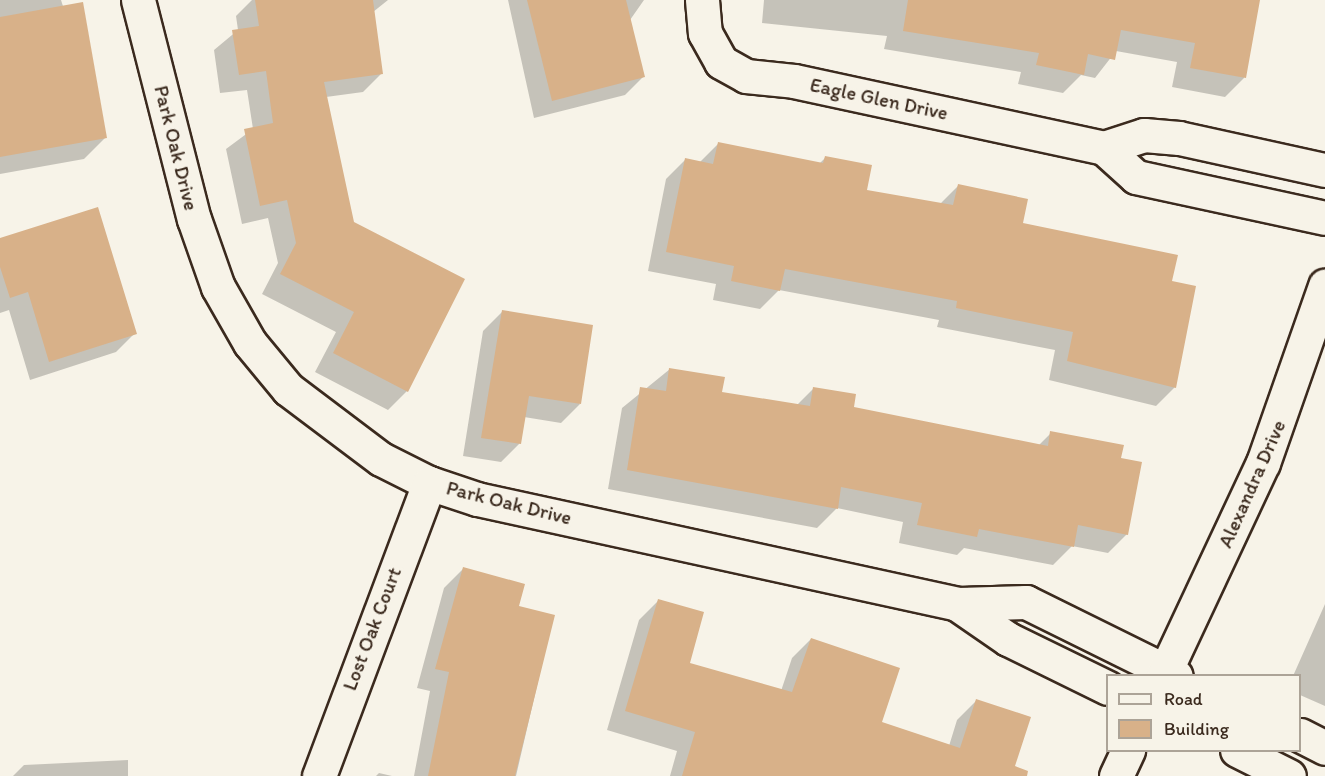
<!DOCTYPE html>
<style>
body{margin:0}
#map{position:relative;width:1325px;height:776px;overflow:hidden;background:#f7f3e8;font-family:Itim,sans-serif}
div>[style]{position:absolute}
.shadow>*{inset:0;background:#0003}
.building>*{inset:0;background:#d8b189}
.roads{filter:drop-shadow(2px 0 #3b2a1e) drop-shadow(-2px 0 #3b2a1e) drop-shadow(0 2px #3b2a1e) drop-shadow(0 -2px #3b2a1e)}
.minor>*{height:33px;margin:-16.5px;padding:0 16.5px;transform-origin:16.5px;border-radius:16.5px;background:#f7f3e8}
span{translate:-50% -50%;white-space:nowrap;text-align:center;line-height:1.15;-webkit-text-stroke:6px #f7f3e8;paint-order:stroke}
.street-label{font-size:20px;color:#3b2a1e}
.legend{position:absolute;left:1106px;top:674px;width:195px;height:78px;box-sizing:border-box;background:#f7f3e8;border:2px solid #aca397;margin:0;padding:8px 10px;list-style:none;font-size:18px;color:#3b2a1e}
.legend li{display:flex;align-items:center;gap:12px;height:30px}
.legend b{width:30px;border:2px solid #aca397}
</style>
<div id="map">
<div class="shadow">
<div style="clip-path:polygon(0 0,61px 0,105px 138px,84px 159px,0 174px)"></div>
<div style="clip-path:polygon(252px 0,388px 0,373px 12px,382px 73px,363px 92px,326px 97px,353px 223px,407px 391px,388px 410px,315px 372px,336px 332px,262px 294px,278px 263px,268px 218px,242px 224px,226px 149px,253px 129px,247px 90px,220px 93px,214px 50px,238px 30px,236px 16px)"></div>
<div style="clip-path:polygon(508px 0,644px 0,630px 20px,644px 76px,625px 95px,534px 118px)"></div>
<div style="clip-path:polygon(764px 0,1258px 0,1244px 78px,1225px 97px,1172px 87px,1177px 62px,1116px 51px,1095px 78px,1081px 75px,1063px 93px,1018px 84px,1021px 72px,884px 49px,887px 36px,762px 23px)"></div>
<div style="clip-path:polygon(718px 144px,819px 164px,825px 158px,865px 191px,940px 204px,958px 186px,1021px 224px,1170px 282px,1175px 387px,1156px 406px,1049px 380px,1055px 350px,937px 327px,939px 320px,779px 290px,760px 309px,713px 300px,716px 284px,648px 271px,666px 179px,685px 160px,699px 163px)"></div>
<div style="clip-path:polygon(0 240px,135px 333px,116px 352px,30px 380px,9px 310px,0 313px)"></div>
<div style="clip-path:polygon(502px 312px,580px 404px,561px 423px,524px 417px,520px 443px,501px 462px,463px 456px,483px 331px)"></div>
<div style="clip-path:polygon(670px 369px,720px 394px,797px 405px,813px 389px,852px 408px,1038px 446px,1051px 433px,1120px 459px,1127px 534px,1108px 553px,1072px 546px,1053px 565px,964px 548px,957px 555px,899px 543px,903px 522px,837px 508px,817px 528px,608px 489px,622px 408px)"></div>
<div style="clip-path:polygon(463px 569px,517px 607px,553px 617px,516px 776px,414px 776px,430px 691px,417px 688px,444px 588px)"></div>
<div style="clip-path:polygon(658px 601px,688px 664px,781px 691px,792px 658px,811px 639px,880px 723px,949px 746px,957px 720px,976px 701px,1010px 776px,670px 776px,677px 751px,607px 730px,639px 620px)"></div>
<div style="clip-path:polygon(1325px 604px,1325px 706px,1300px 695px,1300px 676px,1293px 676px)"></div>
<div style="clip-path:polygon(128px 760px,128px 776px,13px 776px,24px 765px)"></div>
<div style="clip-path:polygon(379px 773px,392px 776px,376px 776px)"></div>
</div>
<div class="building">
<div style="clip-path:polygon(255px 0,373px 0,383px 74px,324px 82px,354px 222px,465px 279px,408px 392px,333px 353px,354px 312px,280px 274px,296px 243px,287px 200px,260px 206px,244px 129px,273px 123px,266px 71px,239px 75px,232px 30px,259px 26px)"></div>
<div style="clip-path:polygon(527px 0,626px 0,645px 77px,552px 101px)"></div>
<div style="clip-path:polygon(908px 0,1260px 0,1246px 78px,1190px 68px,1195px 43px,1121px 30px,1115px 60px,1088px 54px,1084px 75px,1036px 65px,1039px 53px,903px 31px)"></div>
<div style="clip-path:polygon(83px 2px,107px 138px,0 157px,0 17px)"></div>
<div style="clip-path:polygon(718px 142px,823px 163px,825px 156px,872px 165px,867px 190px,953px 205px,958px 184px,1028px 199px,1023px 223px,1178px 255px,1172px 281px,1196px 286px,1176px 388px,1067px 361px,1073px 332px,956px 308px,957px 301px,785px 269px,780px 291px,731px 281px,734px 266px,666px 252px,685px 158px,713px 164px)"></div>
<div style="clip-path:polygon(98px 207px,137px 334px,49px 362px,28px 292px,10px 298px,0 267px,0 238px)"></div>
<div style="clip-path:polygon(502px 310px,593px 325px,581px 404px,529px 396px,521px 444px,481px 438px)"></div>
<div style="clip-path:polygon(669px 368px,725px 377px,722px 392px,810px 406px,813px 387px,856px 394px,854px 407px,1048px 446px,1050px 431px,1124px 445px,1121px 458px,1142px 462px,1128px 535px,1078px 525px,1074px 547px,979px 529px,977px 537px,917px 525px,922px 503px,841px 487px,838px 509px,627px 470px,640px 387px,666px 391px)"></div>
<div style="clip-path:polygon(463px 567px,525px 584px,519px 606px,555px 615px,515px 776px,428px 776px,449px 672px,435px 669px)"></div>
<div style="clip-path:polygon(658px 599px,704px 612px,690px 663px,792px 692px,811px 638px,900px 668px,882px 722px,960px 748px,976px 699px,1031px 717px,1015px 766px,1028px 771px,1027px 776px,682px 776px,695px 732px,625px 711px)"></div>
</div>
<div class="roads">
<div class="minor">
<div style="left:138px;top:0;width:226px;rotate:75.7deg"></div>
<div style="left:194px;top:219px;width:72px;rotate:70.6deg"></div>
<div style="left:218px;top:287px;width:64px;rotate:60.3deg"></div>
<div style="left:250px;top:343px;width:60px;rotate:50.4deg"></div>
<div style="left:288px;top:389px;width:116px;rotate:37deg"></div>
<div style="left:381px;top:459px;width:54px;rotate:26.6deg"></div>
<div style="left:429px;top:483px;width:51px;rotate:18.4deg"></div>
<div style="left:477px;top:499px;width:491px;rotate:12.3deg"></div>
<div style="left:957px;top:604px;width:69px;rotate:-1.7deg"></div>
<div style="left:1026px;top:602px;width:167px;rotate:26.3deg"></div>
<div style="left:702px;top:0;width:33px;rotate:85deg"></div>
<div style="left:705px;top:33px;width:33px;rotate:61deg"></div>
<div style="left:721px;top:62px;width:29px;rotate:29deg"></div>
<div style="left:746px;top:76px;width:48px;rotate:5.9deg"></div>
<div style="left:794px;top:81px;width:317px;rotate:12.2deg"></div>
<div style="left:1104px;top:148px;width:42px;rotate:-18deg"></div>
<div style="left:1144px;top:135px;width:35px;rotate:5deg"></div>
<div style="left:1179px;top:138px;width:149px;rotate:12.4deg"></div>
<div style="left:1104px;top:148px;width:43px;rotate:42.2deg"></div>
<div style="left:1136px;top:177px;width:193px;rotate:12.2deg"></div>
<div style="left:957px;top:604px;width:62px;rotate:34.5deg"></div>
<div style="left:1008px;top:639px;width:111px;rotate:26.1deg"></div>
<div style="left:1163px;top:676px;width:235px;rotate:-64.9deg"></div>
<div style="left:1263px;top:463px;width:188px;rotate:-70.7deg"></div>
<div style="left:1300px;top:735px;width:28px;rotate:27deg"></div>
<div style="left:1237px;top:750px;width:58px;rotate:26.6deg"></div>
<div style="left:319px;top:776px;width:313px;rotate:-69.4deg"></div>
<div style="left:1116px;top:776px;width:29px;rotate:-65deg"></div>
</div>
</div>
<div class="street-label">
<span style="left:879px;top:99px;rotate:12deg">Eagle Glen Drive</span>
<span style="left:176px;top:148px;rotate:76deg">Park Oak Drive</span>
<span style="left:1252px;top:484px;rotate:-66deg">Alexandra Drive</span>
<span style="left:509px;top:503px;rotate:14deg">Park Oak Drive</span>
<span style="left:372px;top:629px;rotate:-69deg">Lost Oak Court</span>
</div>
<ul class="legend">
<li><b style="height:8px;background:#f7f3e8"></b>Road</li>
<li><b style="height:16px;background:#d8b189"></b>Building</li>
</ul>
</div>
